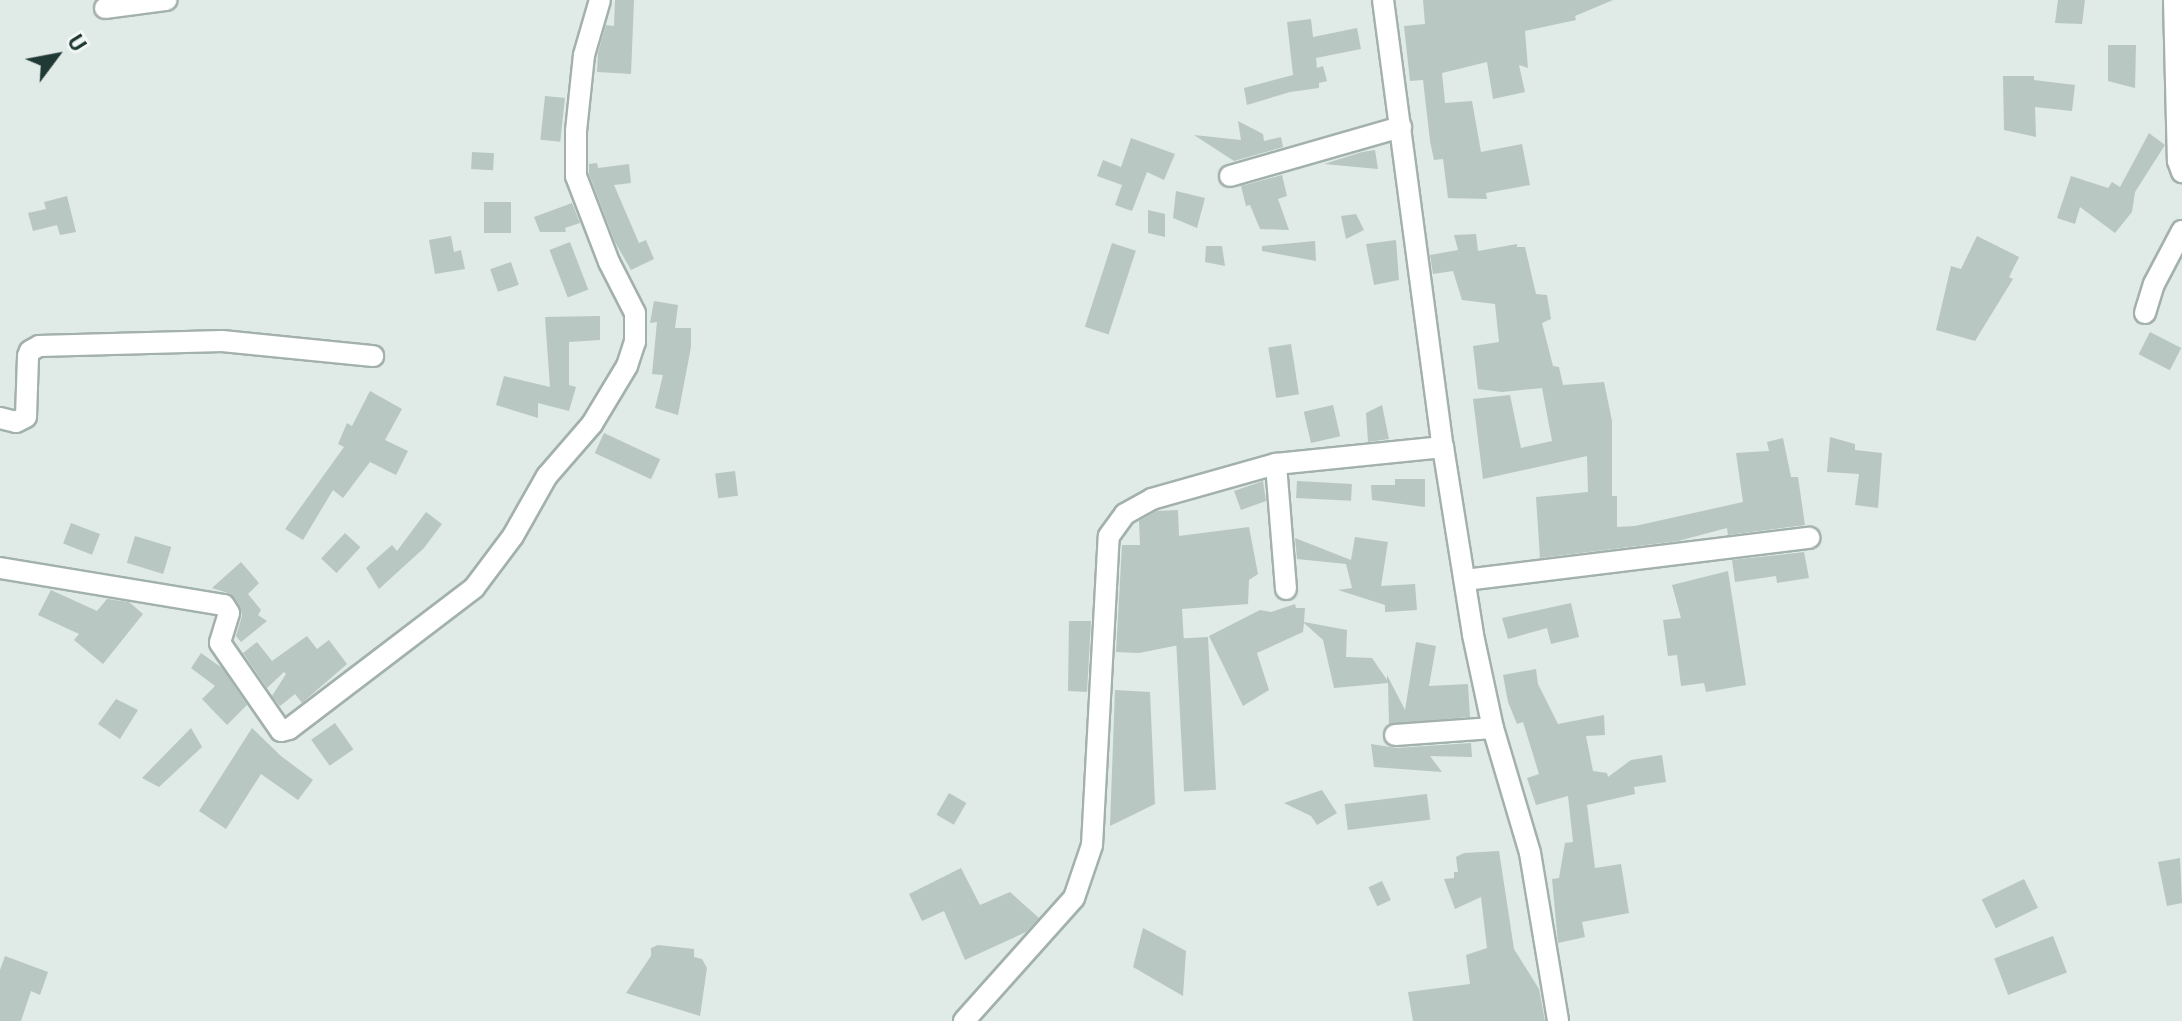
<!DOCTYPE html>
<style>
body{margin:0}
#map{position:relative;width:2182px;height:1021px;overflow:hidden;background:#e0eae6;font-family:Roboto,sans-serif}
div>[style]{position:absolute}
.building>*{inset:0;background:#b8c7c2;transform-origin:0 0}
.roads{filter:drop-shadow(2px 0 #a3b1ad) drop-shadow(-2px 0 #a3b1ad) drop-shadow(0 2px #a3b1ad) drop-shadow(0 -2px #a3b1ad)}
.minor>*{height:20px;margin:-10px;padding:0 10px;transform-origin:10px;border-radius:10px;background:#fff}
span{translate:-50% -50%;white-space:nowrap;text-align:center;line-height:1.15;-webkit-text-stroke:8px #f0f7f4;paint-order:stroke}
.north{position:absolute;left:16px;top:16px;width:80px;height:80px;-webkit-text-stroke:6px #f0f7f4;paint-order:stroke;rotate:58deg;font-size:22px;font-weight:700;line-height:32px;text-align:center;color:#213935}
.north::after{content:'';display:block;margin:auto;width:28px;height:36px;background:#213935;clip-path:polygon(50% 0,100% 100%,50% 72%,0 100%)}
</style>
<div id="map">
<div class="building">
<div style="clip-path:polygon(615px 0,634px 0,631px 74px,597px 72px,598px 53px,606px 25px,614px 26px)"></div>
<div style="clip-path:polygon(1423px 0,1613px 0,1575px 16px,1576px 20px,1525px 31px,1528px 68px,1519px 65px,1525px 92px,1493px 99px,1487px 62px,1442px 73px,1445px 103px,1472px 101px,1481px 152px,1522px 144px,1530px 185px,1486px 193px,1487px 199px,1448px 198px,1443px 159px,1434px 160px,1430px 141px,1423px 80px,1410px 81px,1404px 26px,1425px 24px)"></div>
<div style="clip-path:polygon(2058px 0,2085px 0,2082px 24px,2055px 23px)"></div>
<div style="clip-path:polygon(1311px 19px,1313px 37px,1357px 28px,1361px 49px,1316px 58px,1317px 68px,1323px 66px,1327px 81px,1319px 83px,1319px 88px,1290px 92px,1247px 105px,1244px 88px,1293px 75px,1287px 22px)"></div>
<div style="clip-path:polygon(2108px 45px,2136px 45px,2135px 88px,2108px 81px)"></div>
<div style="clip-path:polygon(2003px 76px,2034px 76px,2034px 80px,2075px 85px,2072px 111px,2035px 107px,2036px 137px,2004px 130px)"></div>
<div style="left:545px;top:96px;width:20px;height:44px;rotate:6deg"></div>
<div style="clip-path:polygon(1238px 121px,1263px 134px,1264px 141px,1281px 137px,1283px 147px,1234px 161px,1194px 135px,1241px 140px)"></div>
<div style="clip-path:polygon(2149px 133px,2165px 145px,2135px 192px,2132px 212px,2115px 233px,2080px 207px,2075px 224px,2057px 218px,2071px 176px,2108px 188px,2112px 182px,2120px 187px)"></div>
<div style="clip-path:polygon(1131px 138px,1175px 154px,1164px 180px,1147px 172px,1132px 211px,1115px 205px,1122px 185px,1097px 176px,1103px 160px,1121px 167px)"></div>
<div style="clip-path:polygon(1375px 150px,1378px 169px,1324px 164px,1362px 152px)"></div>
<div style="left:472px;top:152px;width:22px;height:17px;rotate:3deg"></div>
<div style="clip-path:polygon(597px 163px,598px 168px,629px 164px,631px 183px,614px 185px,639px 243px,646px 240px,654px 259px,631px 270px,615px 242px,589px 174px,589px 164px)"></div>
<div style="clip-path:polygon(1282px 175px,1287px 196px,1278px 199px,1289px 230px,1260px 229px,1250px 205px,1246px 206px,1241px 186px)"></div>
<div style="clip-path:polygon(1176px 191px,1205px 198px,1197px 228px,1173px 218px)"></div>
<div style="clip-path:polygon(67px 196px,76px 232px,60px 235px,57px 225px,33px 231px,28px 213px,46px 209px,44px 202px)"></div>
<div style="left:484px;top:202px;width:27px;height:31px"></div>
<div style="clip-path:polygon(572px 203px,580px 223px,565px 228px,566px 232px,540px 232px,534px 217px)"></div>
<div style="clip-path:polygon(1148px 210px,1165px 214px,1165px 237px,1148px 233px)"></div>
<div style="clip-path:polygon(1356px 214px,1364px 230px,1346px 239px,1341px 216px)"></div>
<div style="clip-path:polygon(1476px 234px,1478px 251px,1517px 244px,1517px 247px,1525px 247px,1536px 294px,1547px 295px,1551px 319px,1542px 323px,1553px 366px,1559px 367px,1563px 385px,1604px 382px,1612px 421px,1612px 496px,1617px 496px,1617px 527px,1635px 526px,1743px 502px,1736px 453px,1769px 451px,1767px 442px,1783px 438px,1791px 477px,1798px 477px,1805px 525px,1728px 535px,1727px 528px,1678px 541px,1540px 558px,1536px 497px,1588px 492px,1587px 456px,1483px 479px,1473px 399px,1510px 395px,1521px 448px,1552px 441px,1542px 388px,1502px 392px,1478px 389px,1473px 346px,1499px 342px,1495px 304px,1462px 300px,1453px 271px,1433px 274px,1430px 255px,1458px 250px,1454px 235px)"></div>
<div style="clip-path:polygon(451px 236px,454px 252px,461px 250px,465px 269px,435px 274px,429px 240px)"></div>
<div style="clip-path:polygon(1977px 236px,2019px 257px,2009px 277px,2013px 279px,1975px 341px,1936px 330px,1951px 266px,1961px 269px)"></div>
<div style="clip-path:polygon(1396px 240px,1399px 280px,1374px 285px,1366px 244px)"></div>
<div style="clip-path:polygon(1315px 241px,1316px 261px,1262px 251px,1262px 246px)"></div>
<div style="left:570px;top:242px;width:51px;height:22px;rotate:69deg"></div>
<div style="left:1112px;top:243px;width:25px;height:88px;rotate:18deg"></div>
<div style="clip-path:polygon(1206px 246px,1222px 246px,1225px 266px,1205px 262px)"></div>
<div style="left:511px;top:262px;width:24px;height:22px;rotate:71deg"></div>
<div style="clip-path:polygon(654px 301px,678px 305px,675px 328px,691px 328px,691px 347px,678px 415px,655px 408px,663px 375px,652px 374px,657px 322px,650px 323px)"></div>
<div style="clip-path:polygon(600px 316px,600px 340px,569px 342px,569px 385px,576px 387px,569px 411px,538px 403px,538px 418px,496px 405px,504px 376px,550px 387px,545px 317px)"></div>
<div style="left:2150px;top:332px;width:35px;height:25px;rotate:27deg"></div>
<div style="left:1291px;top:344px;width:51px;height:23px;rotate:81deg"></div>
<div style="clip-path:polygon(370px 391px,402px 409px,385px 440px,408px 451px,396px 475px,370px 462px,343px 498px,333px 490px,303px 540px,285px 529px,344px 447px,338px 444px,347px 423px,352px 426px)"></div>
<div style="left:1333px;top:405px;width:32px;height:30px;rotate:77deg"></div>
<div style="clip-path:polygon(1382px 405px,1389px 439px,1368px 442px,1366px 413px)"></div>
<div style="left:604px;top:433px;width:62px;height:22px;rotate:25deg"></div>
<div style="clip-path:polygon(1830px 437px,1855px 444px,1855px 450px,1882px 453px,1878px 508px,1855px 505px,1859px 474px,1827px 472px)"></div>
<div style="left:735px;top:471px;width:25px;height:20px;rotate:83deg"></div>
<div style="clip-path:polygon(1395px 479px,1425px 479px,1425px 507px,1372px 500px,1371px 485px,1395px 485px)"></div>
<div style="clip-path:polygon(1263px 481px,1266px 501px,1241px 510px,1234px 491px)"></div>
<div style="left:1297px;top:481px;width:55px;height:17px;rotate:3deg"></div>
<div style="clip-path:polygon(1178px 510px,1179px 536px,1249px 527px,1258px 574px,1249px 580px,1248px 604px,1182px 609px,1184px 644px,1139px 653px,1116px 652px,1122px 545px,1140px 545px,1139px 521px,1157px 511px)"></div>
<div style="clip-path:polygon(426px 512px,442px 524px,424px 548px,379px 589px,366px 568px,392px 545px,397px 551px)"></div>
<div style="left:71px;top:523px;width:31px;height:22px;rotate:21deg"></div>
<div style="left:345px;top:533px;width:21px;height:35px;rotate:43deg"></div>
<div style="left:135px;top:536px;width:38px;height:28px;rotate:17deg"></div>
<div style="clip-path:polygon(1355px 537px,1388px 542px,1381px 586px,1415px 584px,1417px 610px,1385px 612px,1385px 605px,1338px 590px,1352px 588px,1346px 564px,1297px 559px,1295px 538px,1351px 560px)"></div>
<div style="clip-path:polygon(1804px 552px,1809px 578px,1777px 583px,1776px 576px,1735px 582px,1732px 560px)"></div>
<div style="clip-path:polygon(241px 562px,259px 583px,248px 594px,261px 610px,258px 615px,267px 621px,241px 642px,236px 636px,242px 616px,240px 606px,231px 594px,212px 588px)"></div>
<div style="clip-path:polygon(1728px 571px,1746px 685px,1706px 692px,1704px 683px,1681px 686px,1677px 655px,1668px 656px,1663px 620px,1681px 618px,1672px 585px)"></div>
<div style="clip-path:polygon(51px 590px,97px 611px,107px 599px,129px 602px,143px 614px,103px 664px,74px 640px,79px 634px,38px 615px)"></div>
<div style="clip-path:polygon(1571px 603px,1579px 637px,1551px 644px,1547px 628px,1508px 639px,1502px 618px)"></div>
<div style="clip-path:polygon(1295px 604px,1296px 608px,1305px 608px,1304px 622px,1347px 630px,1346px 657px,1372px 658px,1387px 680px,1387px 675px,1405px 710px,1416px 642px,1436px 646px,1429px 686px,1468px 684px,1470px 717px,1389px 724px,1388px 683px,1334px 688px,1323px 640px,1304px 623px,1303px 632px,1257px 653px,1269px 690px,1243px 706px,1209px 636px,1260px 610px,1271px 612px)"></div>
<div style="clip-path:polygon(1069px 621px,1091px 621px,1087px 692px,1068px 691px)"></div>
<div style="clip-path:polygon(307px 636px,317px 649px,329px 640px,347px 664px,302px 703px,295px 694px,280px 706px,272px 696px,286px 674px,284px 672px,267px 688px,243px 653px,257px 642px,272px 661px)"></div>
<div style="left:1208px;top:637px;width:153px;height:32px;rotate:87deg"></div>
<div style="clip-path:polygon(201px 653px,222px 668px,247px 705px,227px 725px,202px 699px,215px 686px,191px 668px)"></div>
<div style="clip-path:polygon(1536px 669px,1538px 684px,1558px 724px,1604px 715px,1605px 735px,1586px 736px,1593px 771px,1607px 773px,1608px 777px,1631px 760px,1662px 755px,1666px 782px,1634px 787px,1635px 794px,1587px 805px,1595px 868px,1621px 864px,1629px 913px,1582px 922px,1585px 937px,1558px 943px,1552px 879px,1559px 878px,1565px 843px,1573px 842px,1568px 796px,1536px 805px,1527px 778px,1539px 774px,1523px 722px,1517px 724px,1508px 702px,1503px 675px)"></div>
<div style="clip-path:polygon(1115px 690px,1150px 692px,1155px 804px,1110px 826px)"></div>
<div style="clip-path:polygon(116px 699px,138px 710px,120px 739px,98px 724px)"></div>
<div style="left:335px;top:723px;width:32px;height:29px;rotate:55deg"></div>
<div style="clip-path:polygon(191px 728px,202px 747px,159px 787px,142px 778px)"></div>
<div style="clip-path:polygon(252px 728px,281px 756px,313px 780px,298px 800px,261px 774px,226px 829px,199px 811px)"></div>
<div style="clip-path:polygon(1471px 743px,1472px 757px,1430px 756px,1442px 772px,1374px 767px,1371px 744px,1396px 748px)"></div>
<div style="clip-path:polygon(1322px 790px,1337px 813px,1317px 825px,1311px 816px,1284px 803px)"></div>
<div style="left:949px;top:793px;width:20px;height:25px;rotate:30deg"></div>
<div style="left:1427px;top:794px;width:26px;height:83px;rotate:83deg"></div>
<div style="clip-path:polygon(1499px 851px,1514px 949px,1539px 989px,1545px 1021px,1413px 1021px,1408px 992px,1470px 984px,1466px 955px,1487px 948px,1481px 897px,1455px 909px,1444px 879px,1454px 878px,1454px 872px,1458px 872px,1456px 857px,1464px 853px)"></div>
<div style="clip-path:polygon(2180px 858px,2182px 903px,2167px 906px,2158px 862px)"></div>
<div style="clip-path:polygon(961px 868px,980px 905px,1010px 892px,1039px 918px,1026px 932px,965px 960px,944px 911px,922px 921px,909px 894px)"></div>
<div style="left:2024px;top:879px;width:32px;height:47px;rotate:64deg"></div>
<div style="left:1382px;top:881px;width:21px;height:15px;rotate:65deg"></div>
<div style="clip-path:polygon(1143px 928px,1186px 951px,1183px 996px,1133px 967px)"></div>
<div style="left:2053px;top:936px;width:39px;height:63px;rotate:69deg"></div>
<div style="clip-path:polygon(658px 945px,694px 949px,694px 957px,702px 959px,707px 968px,700px 1016px,626px 993px,651px 956px,651px 948px)"></div>
<div style="clip-path:polygon(5px 956px,48px 972px,40px 995px,31px 991px,21px 1021px,0 1021px,0 970px)"></div>
</div>
<div class="roads">
<div class="minor">
<div style="left:1383px;top:0;width:451px;rotate:82.4deg"></div>
<div style="left:1443px;top:447px;width:190px;rotate:80.9deg"></div>
<div style="left:1473px;top:635px;width:95px;rotate:77.9deg"></div>
<div style="left:1493px;top:728px;width:130px;rotate:73.5deg"></div>
<div style="left:1530px;top:853px;width:170px;rotate:80.5deg"></div>
<div style="left:2174px;top:0;width:161px;rotate:88.6deg"></div>
<div style="left:2178px;top:161px;width:12px;rotate:70deg"></div>
<div style="left:105px;top:8px;width:62px;rotate:-7.5deg"></div>
<div style="left:1230px;top:176px;width:178px;rotate:-16deg"></div>
<div style="left:2145px;top:313px;width:30px;rotate:-73deg"></div>
<div style="left:2154px;top:284px;width:60px;rotate:-62.2deg"></div>
<div style="left:0;top:418px;width:16px;rotate:14deg"></div>
<div style="left:16px;top:422px;width:11px;rotate:-27deg"></div>
<div style="left:26px;top:417px;width:61px;rotate:-88.1deg"></div>
<div style="left:28px;top:356px;width:5px;rotate:-68deg"></div>
<div style="left:30px;top:351px;width:10px;rotate:-29deg"></div>
<div style="left:39px;top:346px;width:183px;rotate:-1.6deg"></div>
<div style="left:222px;top:341px;width:152px;rotate:5.7deg"></div>
<div style="left:0;top:568px;width:227px;rotate:9.4deg"></div>
<div style="left:224px;top:605px;width:9px;rotate:58deg"></div>
<div style="left:229px;top:613px;width:31px;rotate:107deg"></div>
<div style="left:220px;top:643px;width:107px;rotate:55.3deg"></div>
<div style="left:281px;top:731px;width:8px;rotate:-14deg"></div>
<div style="left:289px;top:729px;width:233px;rotate:-37.3deg"></div>
<div style="left:474px;top:588px;width:65px;rotate:-53.1deg"></div>
<div style="left:513px;top:536px;width:69px;rotate:-60.5deg"></div>
<div style="left:547px;top:476px;width:69px;rotate:-49.1deg"></div>
<div style="left:592px;top:424px;width:68px;rotate:-58.9deg"></div>
<div style="left:627px;top:366px;width:25px;rotate:-72deg"></div>
<div style="left:635px;top:342px;width:29px;rotate:-90deg"></div>
<div style="left:635px;top:313px;width:57px;rotate:-117deg"></div>
<div style="left:609px;top:262px;width:92px;rotate:-111deg"></div>
<div style="left:576px;top:176px;width:45px;rotate:-90deg"></div>
<div style="left:576px;top:131px;width:76px;rotate:-84deg"></div>
<div style="left:584px;top:55px;width:57px;rotate:-73.8deg"></div>
<div style="left:1465px;top:580px;width:347px;rotate:-7deg"></div>
<div style="left:1286px;top:589px;width:125px;rotate:-94.6deg"></div>
<div style="left:1276px;top:464px;width:168px;rotate:-5.8deg"></div>
<div style="left:1395px;top:735px;width:98px;rotate:-4.1deg"></div>
<div style="left:964px;top:1021px;width:165px;rotate:-48.2deg"></div>
<div style="left:1074px;top:898px;width:56px;rotate:-71.2deg"></div>
<div style="left:1092px;top:845px;width:309px;rotate:-86.9deg"></div>
<div style="left:1109px;top:536px;width:27px;rotate:-54deg"></div>
<div style="left:1125px;top:514px;width:31px;rotate:-29deg"></div>
<div style="left:1152px;top:499px;width:129px;rotate:-15.8deg"></div>
</div>
</div>
<div class="north">U</div>
</div>
